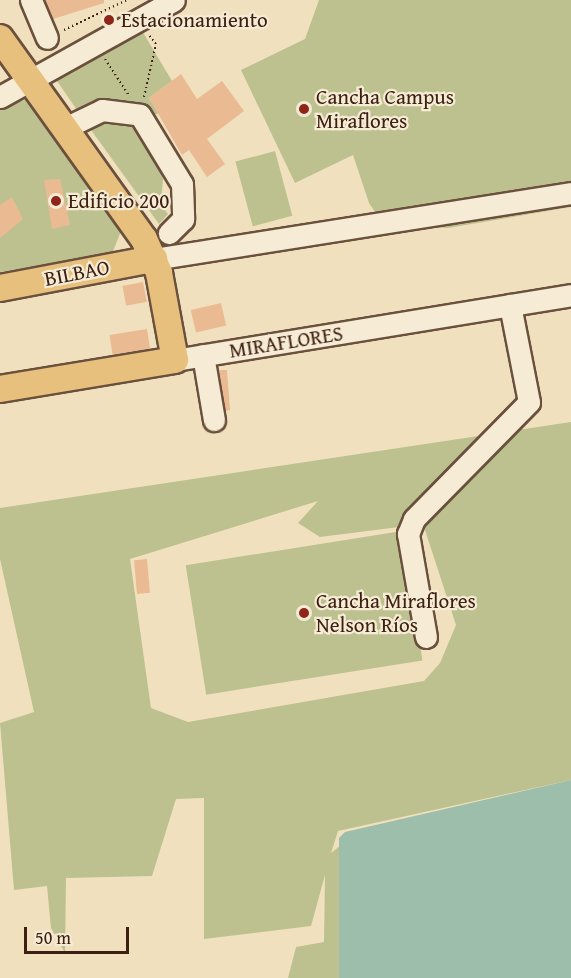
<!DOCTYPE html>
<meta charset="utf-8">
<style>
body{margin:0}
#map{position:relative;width:571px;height:978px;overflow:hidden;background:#f1e0bd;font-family:"Gentium Book Plus",serif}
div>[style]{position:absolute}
.green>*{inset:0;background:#bdc18f;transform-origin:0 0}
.water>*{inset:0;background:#9cbeaa}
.building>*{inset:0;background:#eaba93;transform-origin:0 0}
.path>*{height:2px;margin-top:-1px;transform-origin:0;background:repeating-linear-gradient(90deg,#3d2012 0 1.5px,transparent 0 4.5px)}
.roads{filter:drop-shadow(2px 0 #6a503d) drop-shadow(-2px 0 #6a503d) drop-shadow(0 2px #6a503d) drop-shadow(0 -2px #6a503d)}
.minor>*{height:21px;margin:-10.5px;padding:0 10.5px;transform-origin:10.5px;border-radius:10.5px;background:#f6ebd4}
.major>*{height:26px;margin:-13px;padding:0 13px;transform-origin:13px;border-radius:13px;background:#e8c07e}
.dots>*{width:16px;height:16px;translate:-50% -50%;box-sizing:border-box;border:3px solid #f6ebd4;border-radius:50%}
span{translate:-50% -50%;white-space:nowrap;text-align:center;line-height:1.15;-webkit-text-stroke:4.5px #f6ebd4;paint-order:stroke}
.poi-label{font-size:21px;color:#3d2012}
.left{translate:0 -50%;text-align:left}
.street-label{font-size:21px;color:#3d2012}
.scale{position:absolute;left:24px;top:927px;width:105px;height:27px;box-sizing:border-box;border:3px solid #3d2012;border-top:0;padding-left:8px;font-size:18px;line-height:21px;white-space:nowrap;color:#3d2012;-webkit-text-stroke:4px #f6ebd4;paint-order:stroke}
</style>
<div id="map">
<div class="green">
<div style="clip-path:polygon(319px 0,571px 0,571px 207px,448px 228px,399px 226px,379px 218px,369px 203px,353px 155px,295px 183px,241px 70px,305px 39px)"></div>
<div style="clip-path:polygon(141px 29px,172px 81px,149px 98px,159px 114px,81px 116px,55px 78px)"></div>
<div style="clip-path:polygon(25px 100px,121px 231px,112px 254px,0 272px,0 108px)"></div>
<div style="clip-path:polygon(101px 115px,138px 121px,163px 179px,161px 205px,168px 214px,159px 224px,86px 123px)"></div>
<div style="left:275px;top:151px;width:67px;height:41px;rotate:75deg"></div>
<div style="clip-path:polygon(evenodd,571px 422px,571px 780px,338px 831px,331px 853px,345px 842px,571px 978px,288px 978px,296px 947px,324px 942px,325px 875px,311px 926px,204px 939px,204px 798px,176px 799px,152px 876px,66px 878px,65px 953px,51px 928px,47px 886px,14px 890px,0 723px,34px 712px,0 559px,0 508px,571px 422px,318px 501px,298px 523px,320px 537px,423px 524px,456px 625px,440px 663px,424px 681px,188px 722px,151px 708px,130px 559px,318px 501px)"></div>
<div style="left:402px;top:531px;width:131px;height:219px;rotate:81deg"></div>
</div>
<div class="water">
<div style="clip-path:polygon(571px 780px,571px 978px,339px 978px,339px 838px,345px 832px)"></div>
</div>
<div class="building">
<div style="clip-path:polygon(45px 0,104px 0,104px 3px,53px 19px)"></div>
<div style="clip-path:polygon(181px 74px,197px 99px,222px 81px,244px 111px,207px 139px,225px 164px,207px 177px,189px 150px,182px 155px,149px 98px)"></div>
<div style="clip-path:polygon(60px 179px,70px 225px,52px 229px,44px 180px)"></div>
<div style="clip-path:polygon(12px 197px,23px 219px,0 238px,0 205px)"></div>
<div style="left:143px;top:282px;width:20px;height:21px;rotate:79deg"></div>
<div style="left:221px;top:303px;width:23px;height:31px;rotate:77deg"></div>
<div style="left:147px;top:329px;width:20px;height:38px;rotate:81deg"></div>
<div style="clip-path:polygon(219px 370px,227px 370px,230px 410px,225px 411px)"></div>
<div style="left:147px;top:559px;width:34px;height:13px;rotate:85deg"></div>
</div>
<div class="path">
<div style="left:64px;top:30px;width:70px;rotate:-25.5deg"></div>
<div style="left:105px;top:59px;width:45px;rotate:56.7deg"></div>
<div style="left:144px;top:97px;width:54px;rotate:-77.2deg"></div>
<div style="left:156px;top:44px;width:11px;rotate:-128deg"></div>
</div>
<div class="roads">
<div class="minor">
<div style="left:31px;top:0;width:41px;rotate:67.2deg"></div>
<div style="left:0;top:97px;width:199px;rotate:-29.1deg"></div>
<div style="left:65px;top:128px;width:41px;rotate:-25.9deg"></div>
<div style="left:102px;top:110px;width:38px;rotate:7deg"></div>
<div style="left:140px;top:115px;width:81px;rotate:58.7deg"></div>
<div style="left:182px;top:184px;width:35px;rotate:88deg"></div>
<div style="left:183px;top:219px;width:20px;rotate:135deg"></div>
<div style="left:154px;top:259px;width:422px;rotate:-9deg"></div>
<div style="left:203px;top:355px;width:66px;rotate:80.4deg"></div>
<div style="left:175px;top:360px;width:401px;rotate:-9.3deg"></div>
<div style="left:426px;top:637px;width:105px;rotate:-99.9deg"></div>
<div style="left:408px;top:534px;width:16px;rotate:-68deg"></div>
<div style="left:414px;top:519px;width:164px;rotate:-45.5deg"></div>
<div style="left:529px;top:402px;width:99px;rotate:-101.1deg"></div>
</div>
<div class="major">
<div style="left:0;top:38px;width:247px;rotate:54.4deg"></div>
<div style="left:144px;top:239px;width:37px;rotate:66deg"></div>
<div style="left:159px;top:273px;width:88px;rotate:79.6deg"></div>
<div style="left:175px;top:360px;width:177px;rotate:170.6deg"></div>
<div style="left:0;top:288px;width:157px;rotate:-10.7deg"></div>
</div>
</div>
<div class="dots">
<div style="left:109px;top:20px;background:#8f2418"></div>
<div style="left:304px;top:109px;background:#8f2418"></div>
<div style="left:56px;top:201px;background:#8f2418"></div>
<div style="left:304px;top:613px;background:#8f2418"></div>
</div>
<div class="poi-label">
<span class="left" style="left:121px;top:20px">Estacionamiento</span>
<span class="left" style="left:316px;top:109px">Cancha Campus<br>Miraflores</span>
<span class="left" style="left:68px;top:201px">Edificio 200</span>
<span class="left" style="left:316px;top:613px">Cancha Miraflores<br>Nelson Ríos</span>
</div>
<div class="street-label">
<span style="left:77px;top:273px;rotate:-11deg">BILBAO</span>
<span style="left:286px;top:342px;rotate:-9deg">MIRAFLORES</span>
</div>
<div class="scale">50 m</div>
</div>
